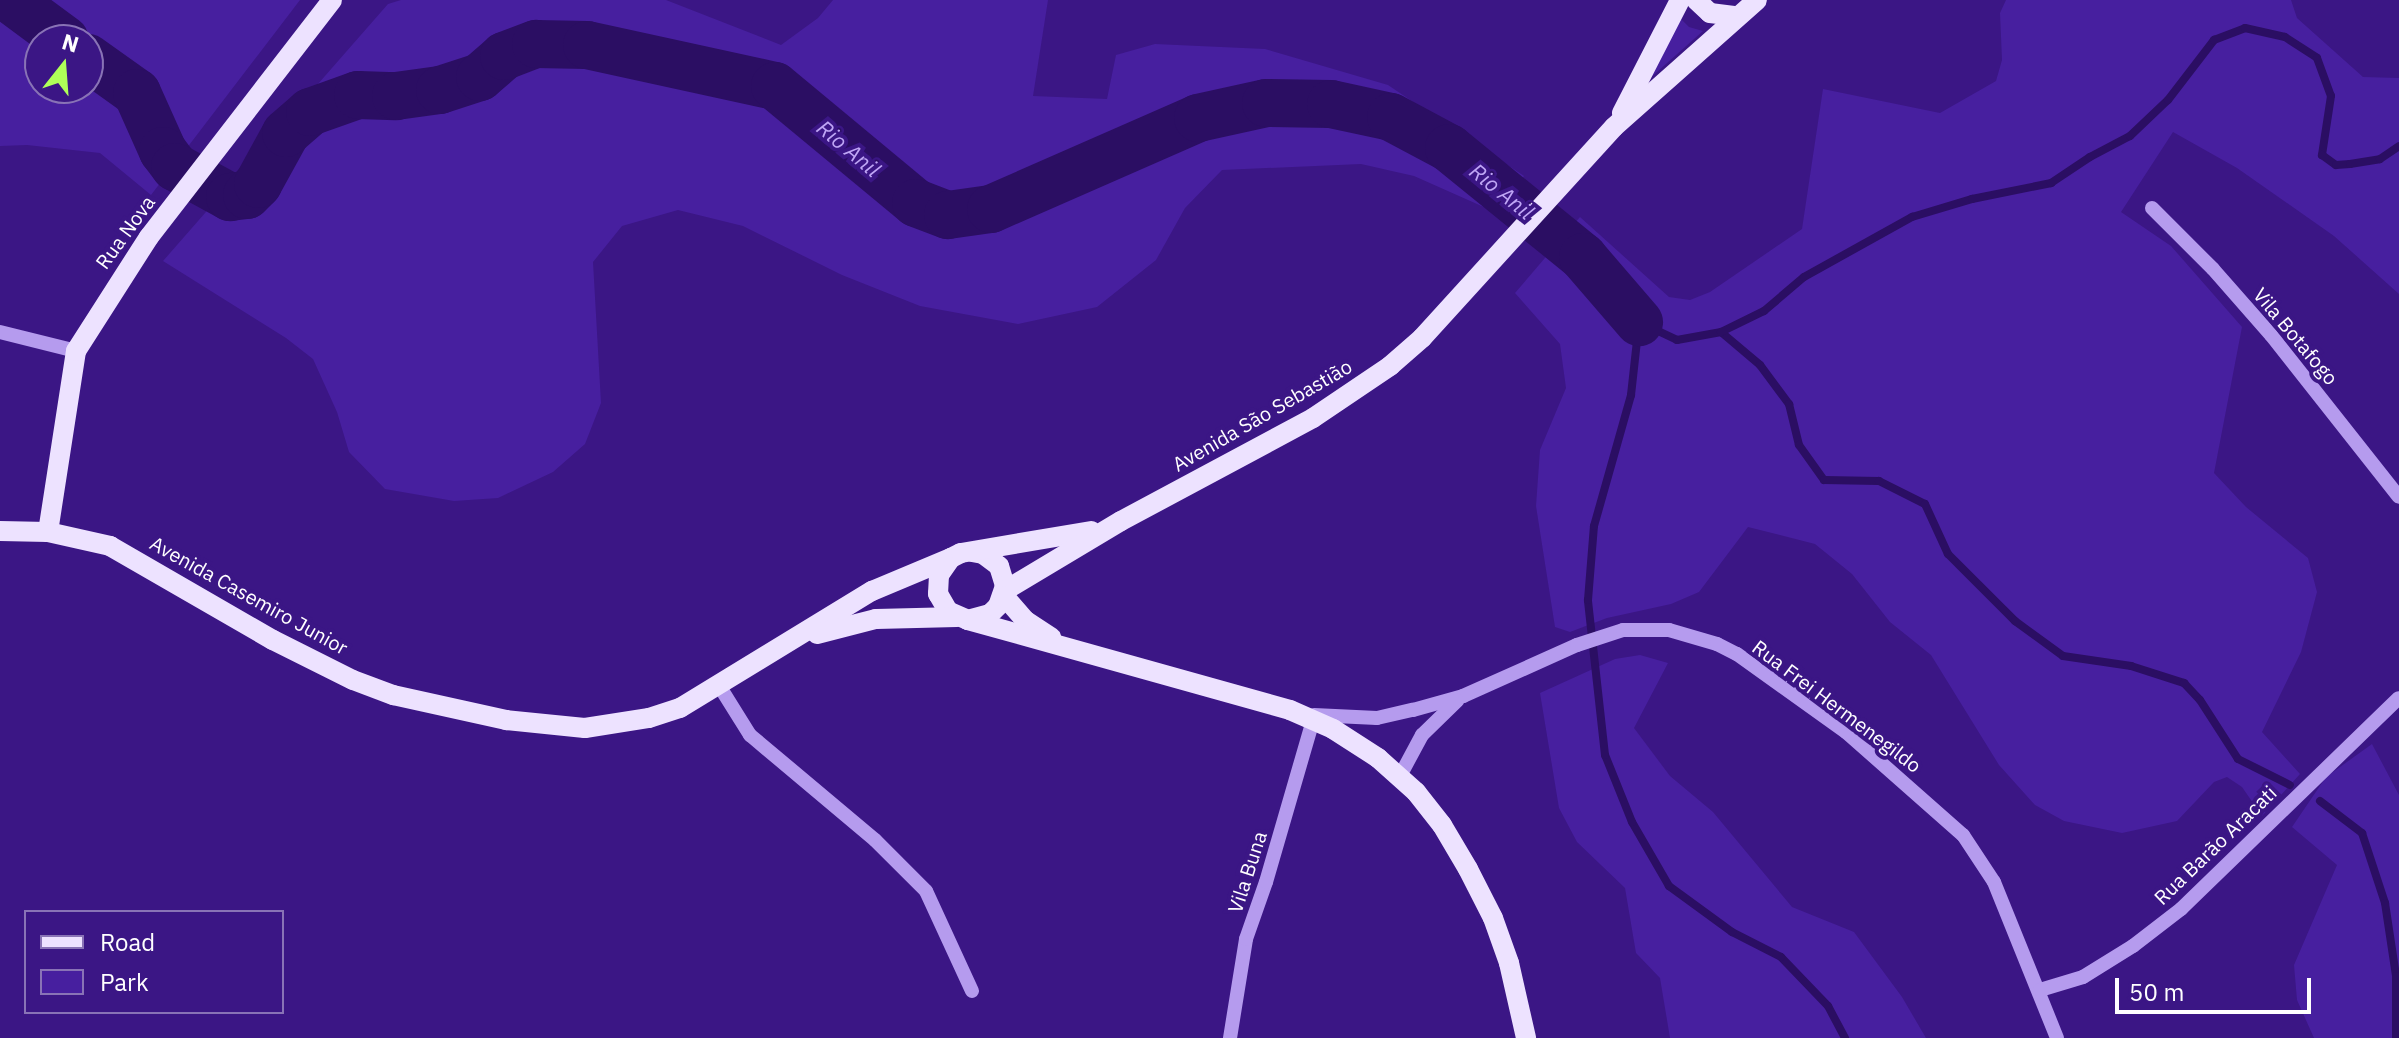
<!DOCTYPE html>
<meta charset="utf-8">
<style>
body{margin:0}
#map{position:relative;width:2399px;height:1038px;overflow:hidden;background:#3b1685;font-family:"IBM Plex Sans",sans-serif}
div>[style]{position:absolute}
.green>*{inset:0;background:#471f9f}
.stream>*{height:8px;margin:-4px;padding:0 4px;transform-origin:4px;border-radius:4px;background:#2b0e63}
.river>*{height:48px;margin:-24px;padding:0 24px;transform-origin:24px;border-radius:24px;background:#2b0e63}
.minor>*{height:14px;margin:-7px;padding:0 7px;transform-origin:7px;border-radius:7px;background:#b59bee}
.major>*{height:20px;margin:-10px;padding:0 10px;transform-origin:10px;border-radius:10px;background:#ede2ff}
span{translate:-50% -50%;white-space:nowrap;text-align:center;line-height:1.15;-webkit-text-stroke:8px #3b1685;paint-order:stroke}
.street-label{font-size:20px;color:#fff}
.water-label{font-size:22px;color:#bfa6f5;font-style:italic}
.legend{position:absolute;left:24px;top:910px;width:260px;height:104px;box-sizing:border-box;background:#3b1685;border:2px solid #8973b6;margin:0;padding:10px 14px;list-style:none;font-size:24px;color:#fff}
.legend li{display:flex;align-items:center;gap:16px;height:40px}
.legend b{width:40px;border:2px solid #8973b6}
.north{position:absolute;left:24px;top:24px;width:80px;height:80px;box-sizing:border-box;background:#3b1685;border:2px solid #8973b6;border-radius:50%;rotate:17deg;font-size:22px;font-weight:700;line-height:32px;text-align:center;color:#fff}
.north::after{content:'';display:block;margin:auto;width:28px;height:36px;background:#afff58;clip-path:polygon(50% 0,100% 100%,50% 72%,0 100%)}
.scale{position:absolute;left:2115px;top:978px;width:196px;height:36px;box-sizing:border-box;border:4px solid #fff;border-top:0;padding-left:10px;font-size:24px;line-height:28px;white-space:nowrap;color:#fff;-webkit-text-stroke:6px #3b1685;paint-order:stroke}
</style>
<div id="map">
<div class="green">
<div style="clip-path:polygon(evenodd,0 0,300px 0,151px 195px,100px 153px,27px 145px,0 146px,0 0,40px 40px,88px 40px,88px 88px,40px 88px,40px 40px)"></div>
<div style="clip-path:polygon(401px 0,666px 0,781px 45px,818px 18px,833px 0,1048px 0,1033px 96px,1107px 99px,1116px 55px,1155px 44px,1265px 49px,1388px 85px,1524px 176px,1495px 212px,1414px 176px,1361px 164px,1222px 170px,1185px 208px,1156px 260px,1097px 307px,1018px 324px,920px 306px,842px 275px,743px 226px,678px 210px,622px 226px,593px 262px,601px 403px,585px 444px,553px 472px,498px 498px,454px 501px,385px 489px,349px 452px,337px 412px,313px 359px,286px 338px,163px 261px,388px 4px)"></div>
<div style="clip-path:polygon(2006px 0,2291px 0,2297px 18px,2363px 77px,2399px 78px,2399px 294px,2334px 236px,2237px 168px,2173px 132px,2121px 212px,2171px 246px,2242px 327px,2214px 473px,2246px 507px,2308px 558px,2317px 592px,2301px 652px,2262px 732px,2300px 774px,2262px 816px,2242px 787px,2227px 777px,2214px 782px,2177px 821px,2122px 833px,2064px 821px,2035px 805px,1999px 765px,1931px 655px,1890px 622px,1852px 574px,1815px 544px,1748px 527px,1699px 592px,1671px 604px,1607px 618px,1570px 632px,1555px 627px,1536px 506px,1540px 450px,1566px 388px,1560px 344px,1515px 293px,1580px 217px,1669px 297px,1690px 300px,1710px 292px,1802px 229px,1823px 89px,1940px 113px,1996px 81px,2002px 60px,2000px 13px)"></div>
<div style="clip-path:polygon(1680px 18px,1689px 27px,1703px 31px,1648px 80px)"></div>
<div style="clip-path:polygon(1640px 655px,1668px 663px,1634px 728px,1670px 776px,1713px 812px,1792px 907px,1854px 932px,1902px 997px,1926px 1038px,1670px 1038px,1660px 978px,1636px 953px,1625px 888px,1577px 842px,1559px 808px,1540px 693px,1615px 659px)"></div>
<div style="clip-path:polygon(2372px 744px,2399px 795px,2399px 1038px,2314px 1038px,2297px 1000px,2294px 965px,2337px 865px,2292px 827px,2326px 777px)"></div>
</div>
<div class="stream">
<div style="left:1721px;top:332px;width:51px;rotate:40.2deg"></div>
<div style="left:1760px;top:365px;width:49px;rotate:53.4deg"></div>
<div style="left:1789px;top:404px;width:42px;rotate:76.3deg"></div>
<div style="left:1799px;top:445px;width:43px;rotate:54.5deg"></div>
<div style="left:1824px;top:480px;width:55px;rotate:1deg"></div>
<div style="left:1879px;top:481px;width:51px;rotate:26.6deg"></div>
<div style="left:1925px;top:504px;width:55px;rotate:65.3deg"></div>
<div style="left:1948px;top:554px;width:95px;rotate:45deg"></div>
<div style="left:2015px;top:621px;width:59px;rotate:36.1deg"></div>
<div style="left:2063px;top:656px;width:69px;rotate:8.4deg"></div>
<div style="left:2131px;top:666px;width:56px;rotate:17.8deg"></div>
<div style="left:2184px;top:683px;width:23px;rotate:47deg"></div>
<div style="left:2200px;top:700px;width:70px;rotate:57.2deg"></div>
<div style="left:2238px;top:759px;width:58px;rotate:26.6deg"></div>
<div style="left:2320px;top:801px;width:53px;rotate:37.3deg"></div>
<div style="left:2362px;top:833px;width:74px;rotate:71.8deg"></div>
<div style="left:2385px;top:903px;width:74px;rotate:81.4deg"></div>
<div style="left:2396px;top:976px;width:62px;rotate:90deg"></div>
<div style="left:1845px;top:1038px;width:36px;rotate:-118deg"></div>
<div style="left:1828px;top:1006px;width:68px;rotate:-133.8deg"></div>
<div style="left:1781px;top:957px;width:55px;rotate:-153deg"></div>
<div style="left:1732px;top:932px;width:78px;rotate:-143.9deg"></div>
<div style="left:1669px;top:886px;width:74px;rotate:-120deg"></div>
<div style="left:1632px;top:822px;width:72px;rotate:-111.9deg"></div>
<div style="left:1605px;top:755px;width:156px;rotate:-96.3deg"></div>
<div style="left:1588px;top:600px;width:74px;rotate:-85.4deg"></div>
<div style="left:1594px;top:526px;width:136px;rotate:-74.2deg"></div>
<div style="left:1631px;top:395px;width:73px;rotate:-83.7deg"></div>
<div style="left:1639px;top:322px;width:42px;rotate:25.3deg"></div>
<div style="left:1677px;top:340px;width:45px;rotate:-10.3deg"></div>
<div style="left:1721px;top:332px;width:48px;rotate:-26deg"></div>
<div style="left:1764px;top:311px;width:52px;rotate:-40.4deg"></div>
<div style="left:1804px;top:277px;width:124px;rotate:-29.1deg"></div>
<div style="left:1912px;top:217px;width:63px;rotate:-16.7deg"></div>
<div style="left:1972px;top:199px;width:81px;rotate:-11.4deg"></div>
<div style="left:2051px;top:183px;width:47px;rotate:-33.7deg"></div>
<div style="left:2090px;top:157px;width:45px;rotate:-27.7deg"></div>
<div style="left:2130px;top:136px;width:52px;rotate:-43.5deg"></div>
<div style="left:2168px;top:100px;width:76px;rotate:-52.5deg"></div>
<div style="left:2214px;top:40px;width:33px;rotate:-21deg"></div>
<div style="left:2245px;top:28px;width:41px;rotate:12.7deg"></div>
<div style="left:2285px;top:37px;width:38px;rotate:33deg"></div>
<div style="left:2317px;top:58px;width:40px;rotate:69.8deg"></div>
<div style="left:2331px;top:96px;width:60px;rotate:98.7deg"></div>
<div style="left:2322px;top:155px;width:17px;rotate:36deg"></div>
<div style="left:2336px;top:165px;width:14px;rotate:-4deg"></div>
<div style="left:2350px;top:164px;width:30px;rotate:-9deg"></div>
<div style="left:2380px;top:159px;width:23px;rotate:-34deg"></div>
</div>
<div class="river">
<div style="left:11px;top:0;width:67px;rotate:36.5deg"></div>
<div style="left:88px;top:58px;width:60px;rotate:35.5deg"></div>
<div style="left:137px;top:93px;width:64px;rotate:65.9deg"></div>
<div style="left:163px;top:151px;width:20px;rotate:53deg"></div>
<div style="left:175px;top:167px;width:63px;rotate:28.6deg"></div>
<div style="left:230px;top:197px;width:17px;rotate:-7deg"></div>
<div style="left:247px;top:195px;width:16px;rotate:-45deg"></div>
<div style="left:258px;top:184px;width:58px;rotate:-61.2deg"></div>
<div style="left:286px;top:133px;width:32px;rotate:-41deg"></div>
<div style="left:310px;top:112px;width:51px;rotate:-19.5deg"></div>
<div style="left:358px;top:95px;width:38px;rotate:2deg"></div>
<div style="left:396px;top:96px;width:44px;rotate:-7.8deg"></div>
<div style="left:440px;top:90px;width:42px;rotate:-18deg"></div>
<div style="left:480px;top:77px;width:32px;rotate:-41deg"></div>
<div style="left:504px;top:56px;width:34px;rotate:-21deg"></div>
<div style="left:536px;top:44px;width:51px;rotate:1.1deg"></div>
<div style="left:587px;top:45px;width:192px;rotate:12.3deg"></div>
<div style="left:775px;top:86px;width:183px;rotate:39.7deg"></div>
<div style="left:916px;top:203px;width:34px;rotate:21deg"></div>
<div style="left:948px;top:215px;width:43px;rotate:-7.9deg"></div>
<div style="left:991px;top:209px;width:226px;rotate:-23.7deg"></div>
<div style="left:1198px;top:118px;width:70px;rotate:-12.4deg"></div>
<div style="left:1266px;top:103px;width:65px;rotate:0.9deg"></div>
<div style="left:1331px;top:104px;width:61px;rotate:12.2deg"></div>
<div style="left:1391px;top:117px;width:66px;rotate:28.1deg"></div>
<div style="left:1449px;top:148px;width:173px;rotate:39.1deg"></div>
<div style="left:1583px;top:257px;width:86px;rotate:49.3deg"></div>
</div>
<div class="minor">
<div style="left:2152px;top:208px;width:86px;rotate:45deg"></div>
<div style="left:2213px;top:269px;width:88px;rotate:48.7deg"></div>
<div style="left:2271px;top:335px;width:206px;rotate:51.7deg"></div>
<div style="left:0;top:332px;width:78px;rotate:14deg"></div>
<div style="left:720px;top:687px;width:57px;rotate:58deg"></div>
<div style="left:750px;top:735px;width:163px;rotate:40deg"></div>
<div style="left:875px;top:840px;width:72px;rotate:45deg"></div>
<div style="left:926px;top:891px;width:110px;rotate:65.3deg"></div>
<div style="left:1314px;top:715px;width:63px;rotate:2.7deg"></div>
<div style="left:1377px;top:718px;width:37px;rotate:-13deg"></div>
<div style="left:1413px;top:710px;width:52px;rotate:-15.6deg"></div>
<div style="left:1463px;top:696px;width:125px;rotate:-24.1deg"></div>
<div style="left:1577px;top:645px;width:48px;rotate:-18.1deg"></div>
<div style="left:1623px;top:630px;width:46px"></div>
<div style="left:1669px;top:630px;width:50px;rotate:16.3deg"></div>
<div style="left:1717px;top:644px;width:22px;rotate:27deg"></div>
<div style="left:1737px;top:654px;width:134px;rotate:35.6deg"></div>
<div style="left:1846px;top:732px;width:156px;rotate:41.4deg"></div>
<div style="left:1963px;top:835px;width:56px;rotate:56.6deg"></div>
<div style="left:1994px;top:882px;width:168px;rotate:68deg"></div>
<div style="left:1400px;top:776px;width:47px;rotate:-61.8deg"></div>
<div style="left:1422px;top:735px;width:49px;rotate:-44.2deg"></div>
<div style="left:2040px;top:990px;width:45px;rotate:-16.8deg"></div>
<div style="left:2083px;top:977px;width:59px;rotate:-31.8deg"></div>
<div style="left:2133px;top:946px;width:61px;rotate:-37.6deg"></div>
<div style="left:2181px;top:909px;width:303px;rotate:-44.1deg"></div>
<div style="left:1230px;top:1038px;width:100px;rotate:-80.8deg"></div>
<div style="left:1246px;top:939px;width:60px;rotate:-70.7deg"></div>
<div style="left:1266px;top:882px;width:169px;rotate:-73.8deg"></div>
</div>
<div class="major">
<div style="left:1696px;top:0;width:19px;rotate:43deg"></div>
<div style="left:1710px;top:13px;width:26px;rotate:7deg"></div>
<div style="left:1622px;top:113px;width:127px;rotate:-62.8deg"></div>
<div style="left:0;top:531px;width:48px;rotate:1.2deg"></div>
<div style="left:48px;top:532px;width:64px;rotate:12.7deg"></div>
<div style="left:110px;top:546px;width:188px;rotate:30deg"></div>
<div style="left:273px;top:640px;width:89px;rotate:26.6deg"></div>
<div style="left:353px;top:680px;width:43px;rotate:20.6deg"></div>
<div style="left:393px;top:695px;width:116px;rotate:12.5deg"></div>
<div style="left:506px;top:720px;width:79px;rotate:5.8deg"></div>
<div style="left:585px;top:728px;width:65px;rotate:-8.9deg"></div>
<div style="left:649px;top:718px;width:33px;rotate:-18deg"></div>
<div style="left:680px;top:708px;width:225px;rotate:-31.4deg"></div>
<div style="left:872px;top:591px;width:86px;rotate:-22.7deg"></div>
<div style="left:48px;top:532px;width:183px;rotate:-81.2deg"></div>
<div style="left:76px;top:351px;width:135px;rotate:-57.4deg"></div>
<div style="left:149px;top:237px;width:299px;rotate:-52.3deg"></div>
<div style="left:972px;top:552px;width:11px;rotate:10deg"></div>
<div style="left:983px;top:554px;width:20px;rotate:37deg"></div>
<div style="left:999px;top:566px;width:21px;rotate:73deg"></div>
<div style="left:1005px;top:586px;width:21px;rotate:109deg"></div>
<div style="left:998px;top:606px;width:11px;rotate:135deg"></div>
<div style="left:990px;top:614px;width:23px;rotate:165deg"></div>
<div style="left:968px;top:620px;width:22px;rotate:-156deg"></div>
<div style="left:948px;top:611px;width:20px;rotate:-120deg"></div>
<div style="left:938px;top:594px;width:19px;rotate:-87deg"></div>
<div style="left:939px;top:575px;width:21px;rotate:-55deg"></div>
<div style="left:951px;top:558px;width:11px;rotate:-27deg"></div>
<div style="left:961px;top:553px;width:132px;rotate:-9.6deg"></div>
<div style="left:1004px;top:591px;width:136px;rotate:-30.9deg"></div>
<div style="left:1121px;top:521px;width:218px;rotate:-28.2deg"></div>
<div style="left:1313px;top:418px;width:93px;rotate:-34deg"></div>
<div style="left:1390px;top:366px;width:43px;rotate:-41.2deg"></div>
<div style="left:1422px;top:338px;width:285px;rotate:-47.7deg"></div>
<div style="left:1614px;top:127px;width:191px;rotate:-41.6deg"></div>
<div style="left:1004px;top:596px;width:33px;rotate:49deg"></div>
<div style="left:1026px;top:621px;width:30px;rotate:33deg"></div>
<div style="left:968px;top:620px;width:334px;rotate:15.6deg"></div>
<div style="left:1290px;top:710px;width:47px;rotate:23.8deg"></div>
<div style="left:1333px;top:729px;width:54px;rotate:32.8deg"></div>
<div style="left:1378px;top:758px;width:51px;rotate:41.8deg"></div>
<div style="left:1416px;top:792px;width:42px;rotate:51.8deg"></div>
<div style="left:1442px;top:825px;width:51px;rotate:59.4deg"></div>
<div style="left:1468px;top:869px;width:55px;rotate:63deg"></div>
<div style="left:1493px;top:918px;width:48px;rotate:70.4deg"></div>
<div style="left:1509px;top:963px;width:77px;rotate:77.2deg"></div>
<div style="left:817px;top:634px;width:61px;rotate:-14.3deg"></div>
<div style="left:876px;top:619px;width:81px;rotate:-1.4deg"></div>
</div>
<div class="street-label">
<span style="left:125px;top:232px;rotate:-54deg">Rua Nova</span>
<span style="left:2296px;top:336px;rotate:50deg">Vila Botafogo</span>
<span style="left:1262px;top:415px;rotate:-30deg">Avenida São Sebastião</span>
<span style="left:249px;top:595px;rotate:29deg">Avenida Casemiro Junior</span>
<span style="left:1837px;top:706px;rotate:37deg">Rua Frei Hermenegildo</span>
<span style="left:2215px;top:845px;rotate:-44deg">Rua Barão Aracati</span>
<span style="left:1247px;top:872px;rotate:-72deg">Vila Buna</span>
</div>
<div class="water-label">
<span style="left:849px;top:148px;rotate:40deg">Rio Anil</span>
<span style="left:1502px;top:191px;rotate:39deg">Rio Anil</span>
</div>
<ul class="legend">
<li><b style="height:10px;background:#ede2ff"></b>Road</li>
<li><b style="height:22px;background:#471f9f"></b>Park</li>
</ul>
<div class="north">N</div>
<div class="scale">50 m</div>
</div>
